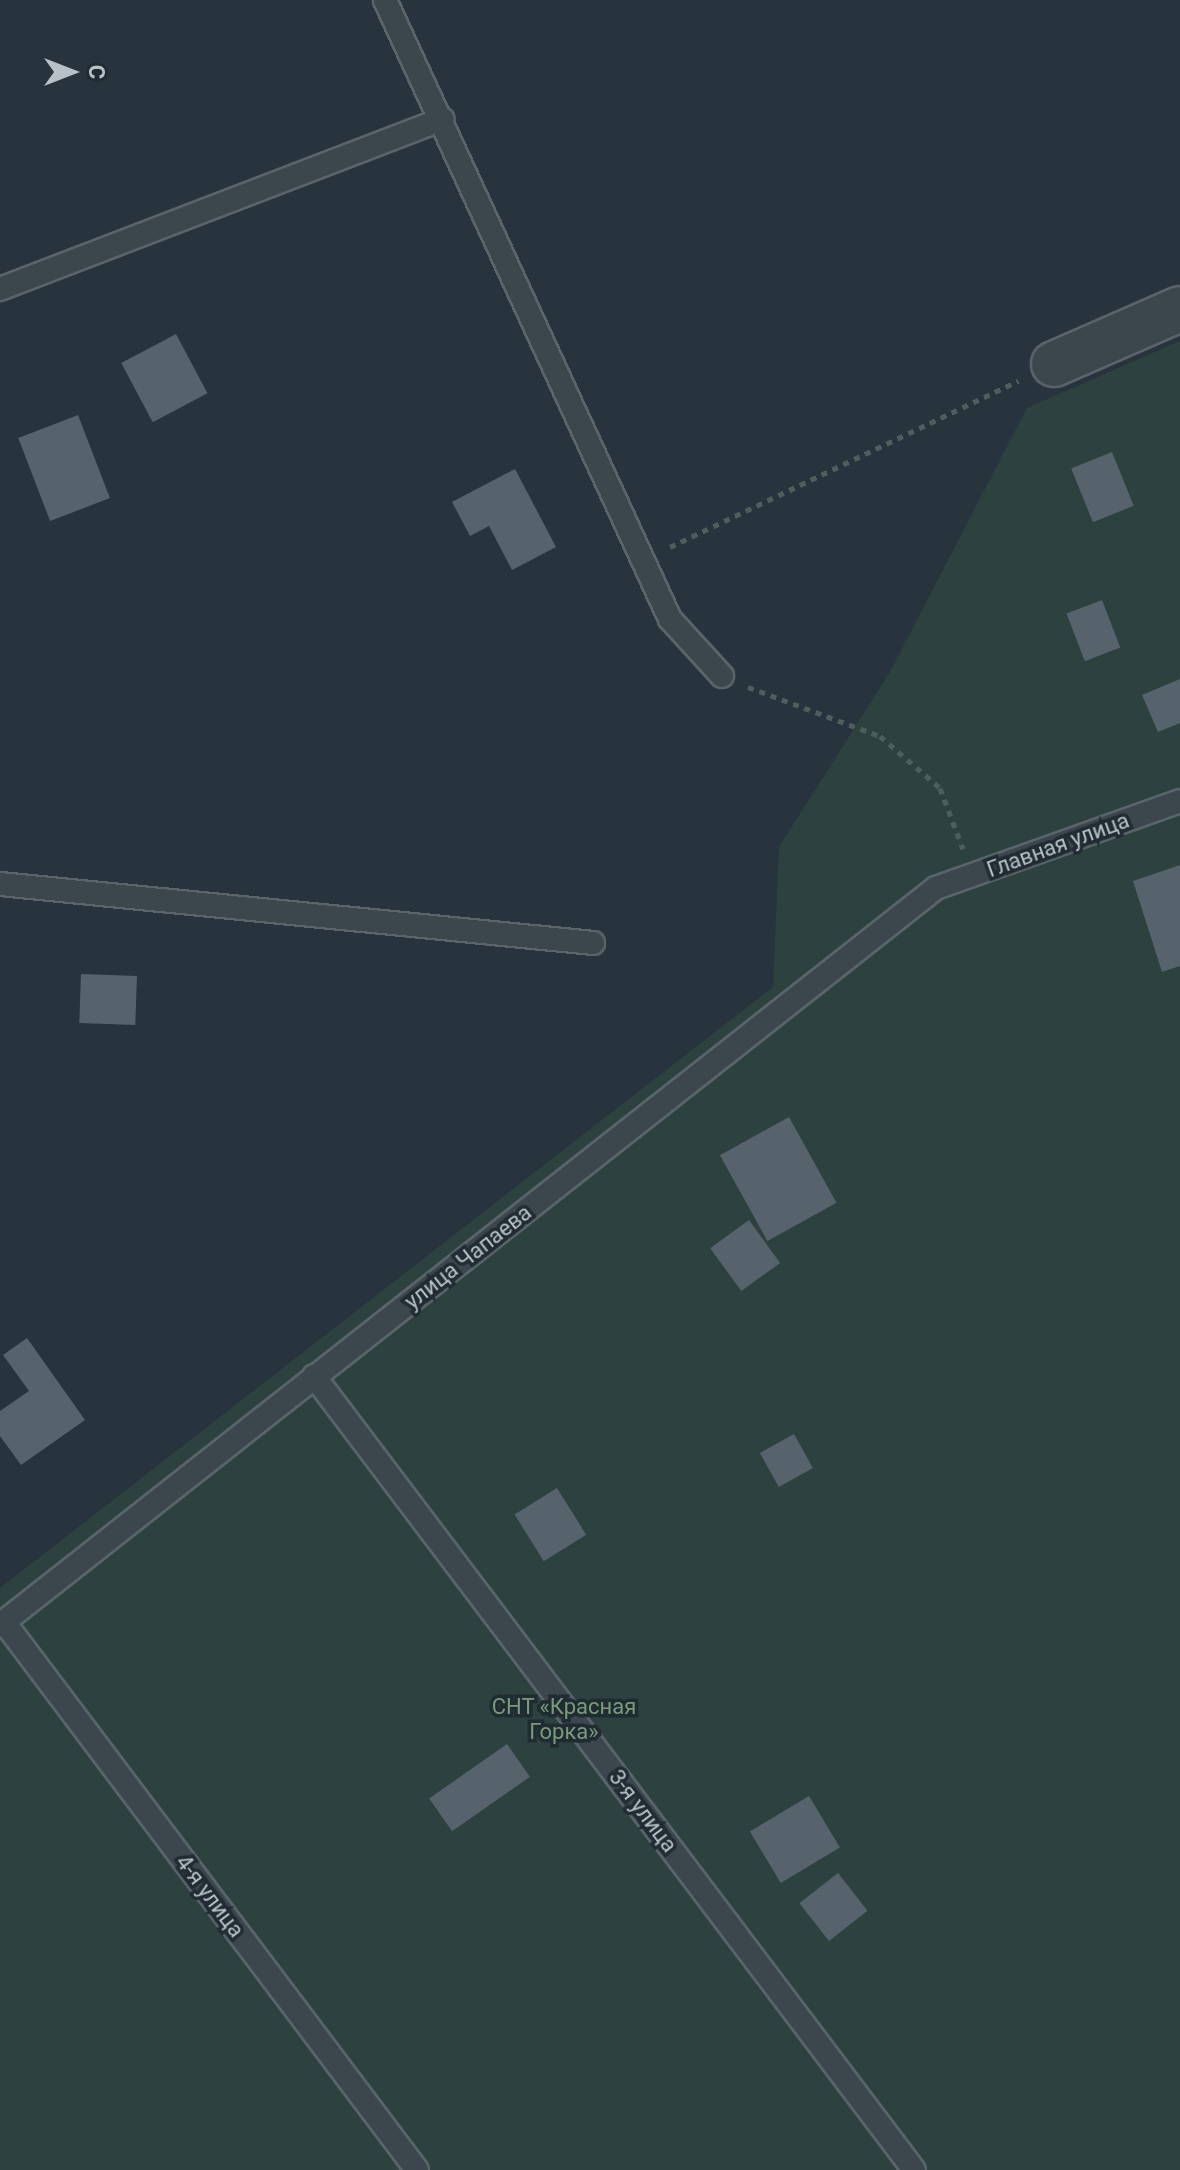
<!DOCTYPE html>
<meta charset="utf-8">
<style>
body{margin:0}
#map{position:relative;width:1180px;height:2170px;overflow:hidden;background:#28343d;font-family:Roboto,sans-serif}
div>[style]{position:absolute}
.green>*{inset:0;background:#2d423f}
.building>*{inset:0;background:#56636c;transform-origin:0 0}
.path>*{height:5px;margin-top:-2.5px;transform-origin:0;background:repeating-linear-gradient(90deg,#4c5f5d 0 6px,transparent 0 12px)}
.roads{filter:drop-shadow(2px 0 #59646b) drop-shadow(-2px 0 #59646b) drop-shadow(0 2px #59646b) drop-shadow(0 -2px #59646b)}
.lane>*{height:22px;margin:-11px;padding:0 11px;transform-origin:11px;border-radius:11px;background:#3b464d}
.street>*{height:44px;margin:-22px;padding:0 22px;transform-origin:22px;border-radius:22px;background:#3b464d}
span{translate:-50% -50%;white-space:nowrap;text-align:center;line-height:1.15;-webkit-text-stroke:7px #202b32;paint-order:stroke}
.street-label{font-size:22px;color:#b8c1c8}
.park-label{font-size:22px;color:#799b7b}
.north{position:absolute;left:32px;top:32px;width:80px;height:80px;-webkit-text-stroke:6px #202b32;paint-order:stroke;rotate:90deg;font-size:22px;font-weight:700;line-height:32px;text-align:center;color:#b8c1c8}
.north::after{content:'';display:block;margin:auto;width:28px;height:36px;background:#b8c1c8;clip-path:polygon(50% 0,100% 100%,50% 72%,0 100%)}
</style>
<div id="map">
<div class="green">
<div style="clip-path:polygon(1180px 341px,1180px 2170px,0 2170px,0 1588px,773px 987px,779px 847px,890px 672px,1027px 408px)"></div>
</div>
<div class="building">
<div style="left:176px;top:334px;width:67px;height:62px;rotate:62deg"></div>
<div style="left:78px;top:415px;width:89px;height:64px;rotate:69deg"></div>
<div style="left:1112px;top:452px;width:58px;height:44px;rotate:68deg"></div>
<div style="clip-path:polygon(515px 469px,556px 547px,512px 570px,489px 526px,470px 536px,452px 502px)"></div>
<div style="left:1102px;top:600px;width:51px;height:38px;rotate:69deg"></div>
<div style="clip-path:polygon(1180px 679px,1180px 723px,1158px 732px,1142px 695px)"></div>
<div style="clip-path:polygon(1180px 865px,1180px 966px,1162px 972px,1133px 881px)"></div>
<div style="left:81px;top:974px;width:56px;height:49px;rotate:2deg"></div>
<div style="left:789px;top:1117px;width:98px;height:79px;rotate:61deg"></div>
<div style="left:749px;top:1220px;width:53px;height:48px;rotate:54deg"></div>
<div style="clip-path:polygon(27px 1338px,85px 1420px,21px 1465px,0 1436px,0 1411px,29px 1391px,3px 1355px)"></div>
<div style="left:794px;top:1434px;width:39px;height:39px;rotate:61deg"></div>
<div style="left:557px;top:1488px;width:55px;height:50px;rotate:58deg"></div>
<div style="left:507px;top:1744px;width:40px;height:95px;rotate:55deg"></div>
<div style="left:809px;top:1796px;width:60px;height:69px;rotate:59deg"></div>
<div style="left:838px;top:1873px;width:48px;height:49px;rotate:52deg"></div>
</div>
<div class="path">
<div style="left:670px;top:547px;width:386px;rotate:-25.5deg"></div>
<div style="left:748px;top:687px;width:141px;rotate:20.4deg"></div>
<div style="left:880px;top:736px;width:79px;rotate:40.9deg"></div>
<div style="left:940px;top:788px;width:65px;rotate:69.3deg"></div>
</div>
<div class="roads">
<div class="lane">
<div style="left:385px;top:0;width:681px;rotate:65.28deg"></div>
<div style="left:670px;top:619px;width:77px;rotate:47.6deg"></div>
<div style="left:0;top:289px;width:474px;rotate:-21deg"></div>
<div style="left:0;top:884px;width:596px;rotate:5.68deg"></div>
<div style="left:314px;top:1376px;width:995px;rotate:52.92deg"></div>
<div style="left:4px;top:1622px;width:686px;rotate:53deg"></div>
<div style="left:0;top:1625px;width:1191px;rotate:-38.22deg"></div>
<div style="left:936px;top:888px;width:259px;rotate:-19.6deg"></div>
</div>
<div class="street">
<div style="left:1054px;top:364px;width:137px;rotate:-23.6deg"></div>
</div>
</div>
<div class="street-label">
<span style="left:1058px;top:845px;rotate:-20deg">Главная улица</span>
<span style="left:468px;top:1257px;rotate:-38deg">улица Чапаева</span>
<span style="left:643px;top:1811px;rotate:53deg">3-я улица</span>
<span style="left:210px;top:1896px;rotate:53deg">4-я улица</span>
</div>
<div class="park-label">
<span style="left:564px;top:1719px">СНТ «Красная<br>Горка»</span>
</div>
<div class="north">С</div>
</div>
